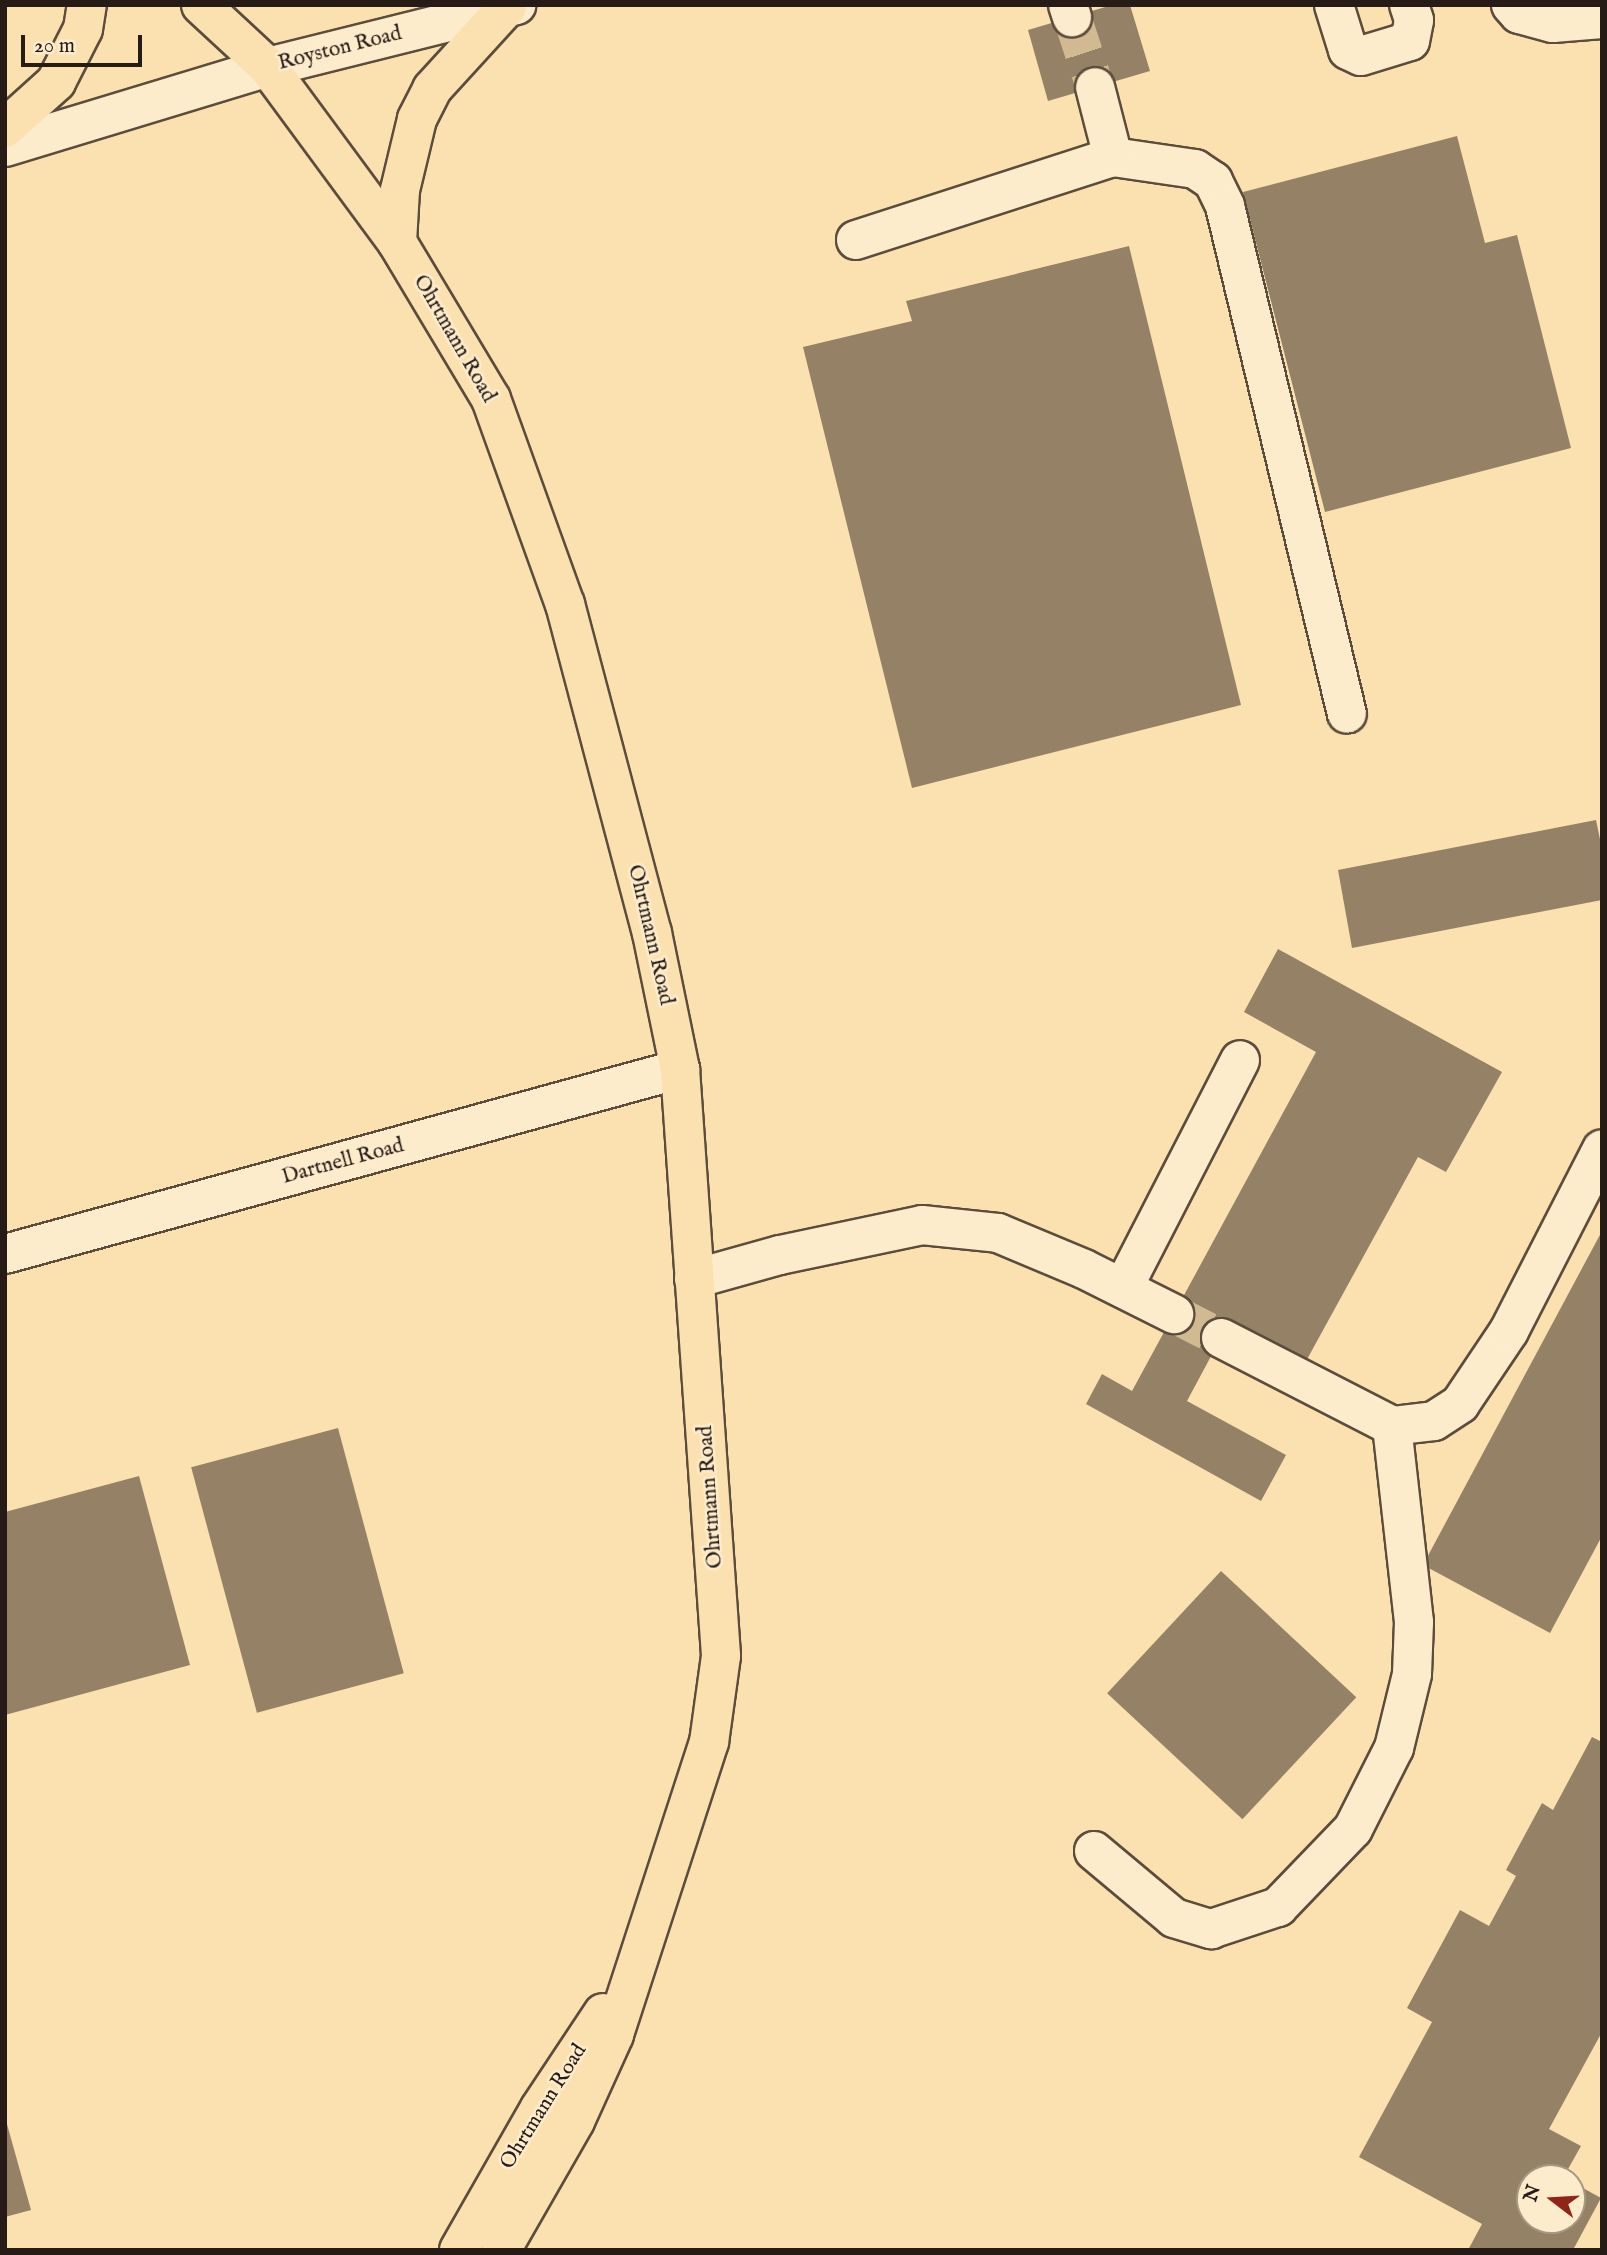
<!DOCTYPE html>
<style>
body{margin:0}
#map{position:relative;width:1607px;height:2255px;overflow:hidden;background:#fce1b0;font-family:"IM FELL English",serif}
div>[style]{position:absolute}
.building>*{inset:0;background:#958266;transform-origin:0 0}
.minor-tunnel>*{height:38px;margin-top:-19px;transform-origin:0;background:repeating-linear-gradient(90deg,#d1b991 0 38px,transparent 0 57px)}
.roads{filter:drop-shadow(2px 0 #5c4c3c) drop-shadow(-2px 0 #5c4c3c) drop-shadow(0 2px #5c4c3c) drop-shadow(0 -2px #5c4c3c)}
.minor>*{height:38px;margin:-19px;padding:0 19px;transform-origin:19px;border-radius:19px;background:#fdeccc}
.major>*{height:38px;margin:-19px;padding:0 19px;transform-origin:19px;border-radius:19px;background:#fce1b0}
span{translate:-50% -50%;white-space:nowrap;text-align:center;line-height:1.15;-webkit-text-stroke:5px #fdeccc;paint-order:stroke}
.street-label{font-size:21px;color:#261b16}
.frame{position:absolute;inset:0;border:7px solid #261b16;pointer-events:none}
.north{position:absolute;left:1516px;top:2164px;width:70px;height:70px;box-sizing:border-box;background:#fdeccc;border:2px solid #a79883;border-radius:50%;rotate:287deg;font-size:19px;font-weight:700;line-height:28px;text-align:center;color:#261b16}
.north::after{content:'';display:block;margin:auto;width:24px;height:32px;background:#8f2418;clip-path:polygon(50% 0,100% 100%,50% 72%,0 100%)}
.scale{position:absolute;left:21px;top:35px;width:121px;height:32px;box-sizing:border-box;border:4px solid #261b16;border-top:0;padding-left:9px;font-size:21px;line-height:24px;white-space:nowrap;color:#261b16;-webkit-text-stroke:5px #fdeccc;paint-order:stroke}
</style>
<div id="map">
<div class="building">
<div style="clip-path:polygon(1112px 5px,1130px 5px,1150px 71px,1048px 101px,1028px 30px)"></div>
<div style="clip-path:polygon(1457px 136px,1485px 243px,1517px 235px,1571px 448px,1325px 512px,1243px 192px)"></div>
<div style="clip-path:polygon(1129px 246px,1241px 705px,912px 788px,803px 347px,912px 321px,906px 301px)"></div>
<div style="clip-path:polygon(1596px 820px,1602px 849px,1602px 900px,1352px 948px,1338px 870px)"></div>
<div style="clip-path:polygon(1278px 949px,1502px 1072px,1446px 1172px,1418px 1157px,1299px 1374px,1224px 1332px,1187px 1401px,1286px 1455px,1261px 1501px,1086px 1404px,1102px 1374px,1132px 1391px,1316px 1052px,1244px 1012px)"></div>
<div style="clip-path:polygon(1602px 1231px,1602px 1536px,1550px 1633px,1423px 1565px)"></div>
<div style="left:338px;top:1428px;width:254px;height:152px;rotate:75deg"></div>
<div style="clip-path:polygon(139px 1476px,190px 1665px,5px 1715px,5px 1512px)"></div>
<div style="left:1221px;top:1571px;width:185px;height:167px;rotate:43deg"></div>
<div style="clip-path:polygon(1592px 1737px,1602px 1742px,1602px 2032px,1549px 2129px,1581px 2146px,1563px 2178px,1530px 2178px,1530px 2220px,1572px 2220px,1572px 2182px,1601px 2198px,1573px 2250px,1468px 2250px,1482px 2224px,1359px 2157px,1432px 2022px,1407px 2008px,1460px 1910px,1489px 1926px,1516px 1876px,1506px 1870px,1542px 1803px,1553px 1810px)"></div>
<div style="clip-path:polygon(5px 2117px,31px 2210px,5px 2217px)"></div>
</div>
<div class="minor-tunnel">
<div style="left:1072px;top:17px;width:74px;rotate:71.8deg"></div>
<div style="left:1174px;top:1314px;width:53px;rotate:27.1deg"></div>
</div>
<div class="roads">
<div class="minor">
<div style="left:1068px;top:5px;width:13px;rotate:72deg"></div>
<div style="left:1334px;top:5px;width:47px;rotate:72.7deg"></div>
<div style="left:1348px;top:50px;width:14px;rotate:25deg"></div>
<div style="left:1361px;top:56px;width:51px;rotate:-17deg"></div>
<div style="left:1410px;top:41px;width:21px;rotate:-79deg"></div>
<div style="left:1414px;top:20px;width:16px;rotate:-108deg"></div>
<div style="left:1511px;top:5px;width:12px;rotate:48deg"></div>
<div style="left:1519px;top:14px;width:35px;rotate:15deg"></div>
<div style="left:1553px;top:23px;width:49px;rotate:-4.7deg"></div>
<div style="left:5px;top:147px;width:275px;rotate:-16.9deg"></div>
<div style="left:268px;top:67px;width:256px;rotate:-14deg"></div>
<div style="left:1113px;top:157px;width:83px;rotate:8.3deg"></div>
<div style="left:1195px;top:169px;width:22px;rotate:34deg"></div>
<div style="left:1213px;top:181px;width:28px;rotate:64deg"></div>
<div style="left:1225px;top:206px;width:522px;rotate:76.5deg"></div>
<div style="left:856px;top:240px;width:270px;rotate:-17.9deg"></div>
<div style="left:1113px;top:157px;width:72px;rotate:-104.4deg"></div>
<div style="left:5px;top:1254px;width:700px;rotate:-15.33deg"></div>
<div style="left:694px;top:1279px;width:89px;rotate:-15.6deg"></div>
<div style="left:780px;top:1255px;width:145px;rotate:-11.9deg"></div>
<div style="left:922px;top:1225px;width:76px;rotate:6deg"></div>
<div style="left:998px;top:1233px;width:93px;rotate:22.7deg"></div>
<div style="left:1084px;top:1269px;width:101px;rotate:26.6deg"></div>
<div style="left:1123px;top:1288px;width:256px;rotate:-62.8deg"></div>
<div style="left:1221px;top:1338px;width:192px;rotate:27.2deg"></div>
<div style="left:1392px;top:1426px;width:42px;rotate:-6.8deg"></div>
<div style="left:1434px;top:1421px;width:31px;rotate:-33deg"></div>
<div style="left:1460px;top:1404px;width:88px;rotate:-56.1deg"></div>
<div style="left:1509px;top:1331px;width:204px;rotate:-62.9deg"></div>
<div style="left:1094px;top:1851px;width:104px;rotate:39.9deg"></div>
<div style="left:1174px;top:1918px;width:39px;rotate:17deg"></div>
<div style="left:1211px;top:1929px;width:71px;rotate:-18.2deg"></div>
<div style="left:1278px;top:1907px;width:108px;rotate:-46.1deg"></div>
<div style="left:1353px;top:1829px;width:91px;rotate:-63.2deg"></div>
<div style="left:1394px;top:1748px;width:76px;rotate:-76.3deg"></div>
<div style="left:1412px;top:1674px;width:52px;rotate:-87.8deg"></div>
<div style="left:1414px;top:1622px;width:197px;rotate:-96.4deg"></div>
</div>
<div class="major">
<div style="left:201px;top:5px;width:91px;rotate:42.8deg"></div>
<div style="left:268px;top:67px;width:217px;rotate:53.6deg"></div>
<div style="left:397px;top:242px;width:183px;rotate:59.1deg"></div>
<div style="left:491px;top:399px;width:218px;rotate:70.2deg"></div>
<div style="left:565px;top:604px;width:340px;rotate:75.2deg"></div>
<div style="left:652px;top:933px;width:139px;rotate:78.4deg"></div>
<div style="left:680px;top:1069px;width:588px;rotate:86deg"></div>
<div style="left:721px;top:1656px;width:87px;rotate:97.9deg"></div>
<div style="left:709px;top:1742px;width:308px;rotate:108deg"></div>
<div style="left:614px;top:2035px;width:94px;rotate:114.4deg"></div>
<div style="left:575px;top:2121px;width:149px;rotate:119.8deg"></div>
<div style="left:5px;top:128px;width:69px;rotate:-42deg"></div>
<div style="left:56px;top:82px;width:59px;rotate:-63deg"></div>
<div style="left:83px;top:29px;width:24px;rotate:-81deg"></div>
<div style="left:397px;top:242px;width:52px;rotate:-86.7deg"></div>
<div style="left:400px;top:190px;width:73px;rotate:-76.5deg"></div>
<div style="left:417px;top:119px;width:34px;rotate:-63deg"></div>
<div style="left:432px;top:89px;width:111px;rotate:-47.6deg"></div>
<div style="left:459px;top:2250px;width:163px;rotate:-60.3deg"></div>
<div style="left:540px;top:2108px;width:114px;rotate:-56.4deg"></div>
</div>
</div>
<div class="street-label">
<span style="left:340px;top:49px;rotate:-14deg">Royston Road</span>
<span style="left:454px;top:339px;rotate:60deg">Ohrtmann Road</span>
<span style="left:650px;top:935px;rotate:77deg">Ohrtmann Road</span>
<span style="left:343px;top:1162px;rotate:-15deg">Dartnell Road</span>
<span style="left:711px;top:1497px;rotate:-94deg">Ohrtmann Road</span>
<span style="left:544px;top:2107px;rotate:-58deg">Ohrtmann Road</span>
</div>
<div class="frame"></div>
<div class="north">N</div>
<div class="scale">20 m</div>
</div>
